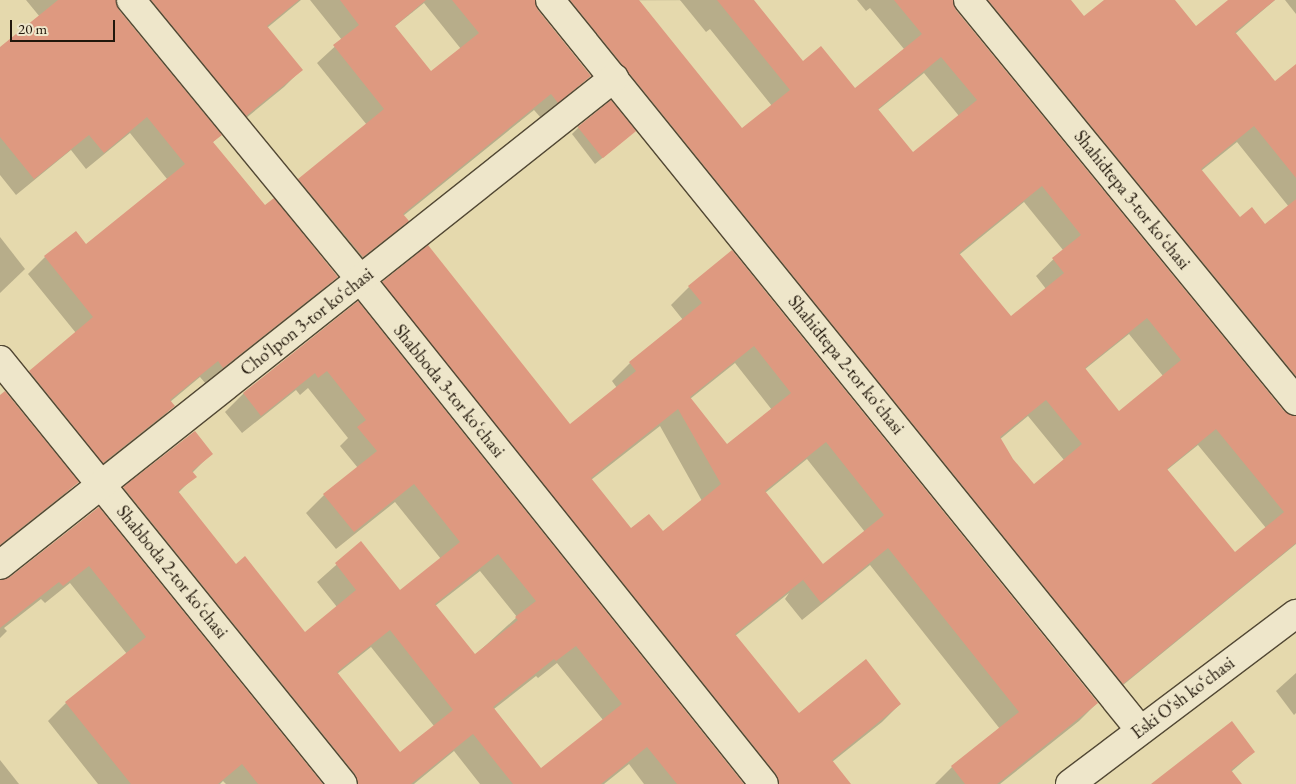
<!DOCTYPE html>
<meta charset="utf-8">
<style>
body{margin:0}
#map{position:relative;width:1296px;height:784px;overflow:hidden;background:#e5d9ad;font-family:"EB Garamond",serif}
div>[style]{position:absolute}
.shadow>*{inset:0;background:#0003}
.building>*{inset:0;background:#de9980;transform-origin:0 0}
.roads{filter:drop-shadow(1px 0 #524834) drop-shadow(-1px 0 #524834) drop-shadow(0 1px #524834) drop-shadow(0 -1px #524834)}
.street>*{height:28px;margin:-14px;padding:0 14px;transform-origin:14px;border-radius:14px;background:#eee6ca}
span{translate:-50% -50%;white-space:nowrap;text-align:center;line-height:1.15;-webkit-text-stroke:4.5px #eee6ca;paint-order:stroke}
.street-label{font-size:18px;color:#21170b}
.scale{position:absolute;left:10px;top:20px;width:105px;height:22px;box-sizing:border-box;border:2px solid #21170b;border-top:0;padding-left:6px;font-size:15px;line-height:18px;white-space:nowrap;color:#21170b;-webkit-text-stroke:4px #eee6ca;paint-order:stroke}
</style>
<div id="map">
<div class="shadow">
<div style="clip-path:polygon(26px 0,301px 0,267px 28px,301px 70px,284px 87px,229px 132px,120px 2px,114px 1px,118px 10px,220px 135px,212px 143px,264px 207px,336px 277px,320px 293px,206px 384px,200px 377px,170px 402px,173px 406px,157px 423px,86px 479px,13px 388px,76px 333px,28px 274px,45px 257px,86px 246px,167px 179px,130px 133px,86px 169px,71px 150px,16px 195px,0 175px,0 49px,40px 17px)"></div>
<div style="clip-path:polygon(evenodd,310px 0,637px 0,742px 129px,772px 106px,710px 29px,706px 32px,680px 0,752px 0,803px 63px,855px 90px,904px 49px,870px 8px,866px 11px,857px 0,1069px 0,1084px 18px,1105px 0,1173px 0,1195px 28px,1230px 0,1275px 0,1235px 34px,1275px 83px,1296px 104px,1296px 544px,1106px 699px,539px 2px,533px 1px,537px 10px,590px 76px,541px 118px,534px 110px,403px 216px,407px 221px,390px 238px,345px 273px,282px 196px,299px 179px,367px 125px,317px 63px,342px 40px,310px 0,952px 1px,956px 2px,1292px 408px,1296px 417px,1283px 412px,955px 11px,952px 1px,310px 0,424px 3px,461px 49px,431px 73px,394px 27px,424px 3px,310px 0,924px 73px,959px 116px,913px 154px,878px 110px,924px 73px,310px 0,1237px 142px,1289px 207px,1265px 226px,1240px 219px,1201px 171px,1237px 142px,310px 0,1024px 202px,1063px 250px,1036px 276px,1046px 289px,1010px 318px,959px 255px,1024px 202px,310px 0,1129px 334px,1163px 376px,1119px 413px,1084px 370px,1129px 334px,310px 0,1028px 416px,1064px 460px,1033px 486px,998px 441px,1028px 416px,310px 0,1198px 445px,1266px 528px,1235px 554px,1167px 470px,1198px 445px)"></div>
<div style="clip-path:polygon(1285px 0,1296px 0,1296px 14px)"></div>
<div style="clip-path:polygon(578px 128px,628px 137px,595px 164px,572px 134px)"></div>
<div style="clip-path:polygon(0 237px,25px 269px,0 293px)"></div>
<div style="clip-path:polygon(evenodd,732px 252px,1097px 703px,1079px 721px,1000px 784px,935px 784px,952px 767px,1000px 729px,870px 565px,802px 620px,785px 599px,789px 593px,735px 636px,798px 715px,900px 704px,882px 722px,832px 762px,849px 784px,752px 784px,365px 301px,383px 283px,570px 426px,617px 388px,612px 381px,630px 363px,683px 320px,671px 305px,689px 287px,732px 252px,735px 363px,772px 410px,727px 446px,690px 399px,735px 363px,732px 252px,660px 426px,702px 501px,663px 533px,631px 530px,591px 480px,660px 426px,732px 252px,807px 459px,865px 532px,817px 570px,765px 493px,807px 459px)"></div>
<div style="clip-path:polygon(evenodd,358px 303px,742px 784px,644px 784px,629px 764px,604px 784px,480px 784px,454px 751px,414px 784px,330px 784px,106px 506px,124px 488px,194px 432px,211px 454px,192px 473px,195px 476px,178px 493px,235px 565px,305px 633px,337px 607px,317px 582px,361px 543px,400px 592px,441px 559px,395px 502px,336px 549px,306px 513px,324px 495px,358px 468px,340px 446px,348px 438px,308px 388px,300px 395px,296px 390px,242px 433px,225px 412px,243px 394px,358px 303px,480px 571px,517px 617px,475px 655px,435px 606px,480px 571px,358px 303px,371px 647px,434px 726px,400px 754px,337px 674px,371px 647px,358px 303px,557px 663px,603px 720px,541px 770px,494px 709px,536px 676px,538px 678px,557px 663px)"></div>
<div style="clip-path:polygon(0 396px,77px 482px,59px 500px,0 547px)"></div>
<div style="clip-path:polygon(98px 508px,321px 784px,226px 784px,223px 781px,220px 784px,98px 784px,48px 721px,66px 703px,127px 654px,70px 583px,45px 603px,41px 599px,4px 628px,7px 631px,0 638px,0 582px,10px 578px)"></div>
<div style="clip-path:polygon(1296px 673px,1296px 713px,1294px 715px,1276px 691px)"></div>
<div style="clip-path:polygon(1254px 752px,1231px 772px,1236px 784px,1153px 784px)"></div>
<div style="clip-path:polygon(0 760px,19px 784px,0 784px)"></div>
</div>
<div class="building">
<div style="clip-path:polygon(58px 0,116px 0,119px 10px,222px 135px,213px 142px,265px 205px,274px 198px,338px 277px,223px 368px,218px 361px,170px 400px,175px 406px,103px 463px,29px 371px,93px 317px,44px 256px,76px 231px,86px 244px,185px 164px,147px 117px,104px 153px,89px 135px,34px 179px,0 137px,0 47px)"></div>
<div style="clip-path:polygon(151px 0,299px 0,267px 26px,303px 70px,246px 116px)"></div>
<div style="clip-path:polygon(340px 0,426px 0,395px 26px,431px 71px,479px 33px,452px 0,535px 0,538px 10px,591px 76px,558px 103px,551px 94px,403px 214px,409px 221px,363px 257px,298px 179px,384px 109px,333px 45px,359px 25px)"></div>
<div style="clip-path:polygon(evenodd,570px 0,639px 0,742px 128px,790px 90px,717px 0,754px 0,803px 61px,821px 46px,855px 88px,922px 34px,894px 0,953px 0,956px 10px,1284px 411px,1296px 416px,1296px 543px,1123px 684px,570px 0,941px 57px,977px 100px,913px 152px,878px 109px,941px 57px,570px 0,1042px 186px,1081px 235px,1052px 258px,1064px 273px,1011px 316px,959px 253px,1042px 186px,570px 0,1147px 318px,1181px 360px,1119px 411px,1085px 368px,1147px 318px,570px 0,1046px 400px,1082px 444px,1034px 484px,1013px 459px,1000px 437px,1046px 400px,570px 0,1216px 429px,1284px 512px,1235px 552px,1167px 469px,1216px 429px)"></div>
<div style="clip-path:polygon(988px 0,1071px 0,1084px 16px,1104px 0,1175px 0,1196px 26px,1228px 0,1275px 0,1235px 32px,1275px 81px,1296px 64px,1296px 178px,1254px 126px,1201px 169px,1240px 217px,1252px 207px,1265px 224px,1296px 199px,1296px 376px)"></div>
<div style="left:611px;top:100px;width:40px;height:43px;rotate:51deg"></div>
<div style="clip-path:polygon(evenodd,428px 245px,570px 424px,636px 371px,629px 362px,702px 303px,688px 286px,732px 250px,1098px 703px,997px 784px,965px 784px,951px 766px,1019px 712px,888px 548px,821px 603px,803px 580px,884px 515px,826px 442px,765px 491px,823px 564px,735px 634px,799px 713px,866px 659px,901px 704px,832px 760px,851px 784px,779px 784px,776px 774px,382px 282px,428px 245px,754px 346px,791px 393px,727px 444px,690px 397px,754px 346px,428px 245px,678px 409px,721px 484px,663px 531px,649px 514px,631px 528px,591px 478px,678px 409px)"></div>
<div style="clip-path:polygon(evenodd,358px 301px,744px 784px,677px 784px,647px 747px,601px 784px,513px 784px,473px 734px,411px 784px,358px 784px,355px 774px,123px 487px,195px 431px,213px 454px,192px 471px,197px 477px,178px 491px,236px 564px,245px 556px,305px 632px,356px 590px,335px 563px,361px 541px,400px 590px,460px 542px,414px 484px,354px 532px,323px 494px,377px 451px,357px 427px,366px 420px,327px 371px,318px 378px,315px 373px,261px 416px,243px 393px,358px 301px,498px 554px,536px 601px,515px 617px,518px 620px,475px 654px,435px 604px,498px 554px,358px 301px,390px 630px,453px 710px,400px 752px,337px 672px,390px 630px,358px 301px,576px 646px,622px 704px,541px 768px,493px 707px,554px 659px,556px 661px,576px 646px)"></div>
<div style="clip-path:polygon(5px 391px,79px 482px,0 545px,0 395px)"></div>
<div style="clip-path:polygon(99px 507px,323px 784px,258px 784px,242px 764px,218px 784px,131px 784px,65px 702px,146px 637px,89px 566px,63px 586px,59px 582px,0 628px,0 580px,10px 577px)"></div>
<div style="clip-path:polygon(1232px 721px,1255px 752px,1231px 770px,1242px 784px,1151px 784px)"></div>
</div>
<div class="roads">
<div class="street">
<div style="left:131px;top:0;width:362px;rotate:50.6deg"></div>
<div style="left:361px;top:280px;width:645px;rotate:51.35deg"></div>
<div style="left:550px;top:0;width:939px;rotate:51.05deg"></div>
<div style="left:968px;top:0;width:518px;rotate:50.72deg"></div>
<div style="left:0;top:360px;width:545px;rotate:51.03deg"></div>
<div style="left:0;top:565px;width:784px;rotate:-38.42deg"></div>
<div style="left:1070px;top:784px;width:283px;rotate:-37deg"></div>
</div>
</div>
<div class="street-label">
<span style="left:1132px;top:200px;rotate:51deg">Shahidtepa 3-tor koʻchasi</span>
<span style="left:307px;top:322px;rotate:-38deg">Cho‘lpon 3-tor koʻchasi</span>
<span style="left:846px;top:365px;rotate:51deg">Shahidtepa 2-tor koʻchasi</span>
<span style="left:449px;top:391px;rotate:51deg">Shabboda 3-tor koʻchasi</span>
<span style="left:172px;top:572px;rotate:51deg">Shabboda 2-tor koʻchasi</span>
<span style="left:1183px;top:698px;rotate:-37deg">Eski Oʻsh koʻchasi</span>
</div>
<div class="scale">20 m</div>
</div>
